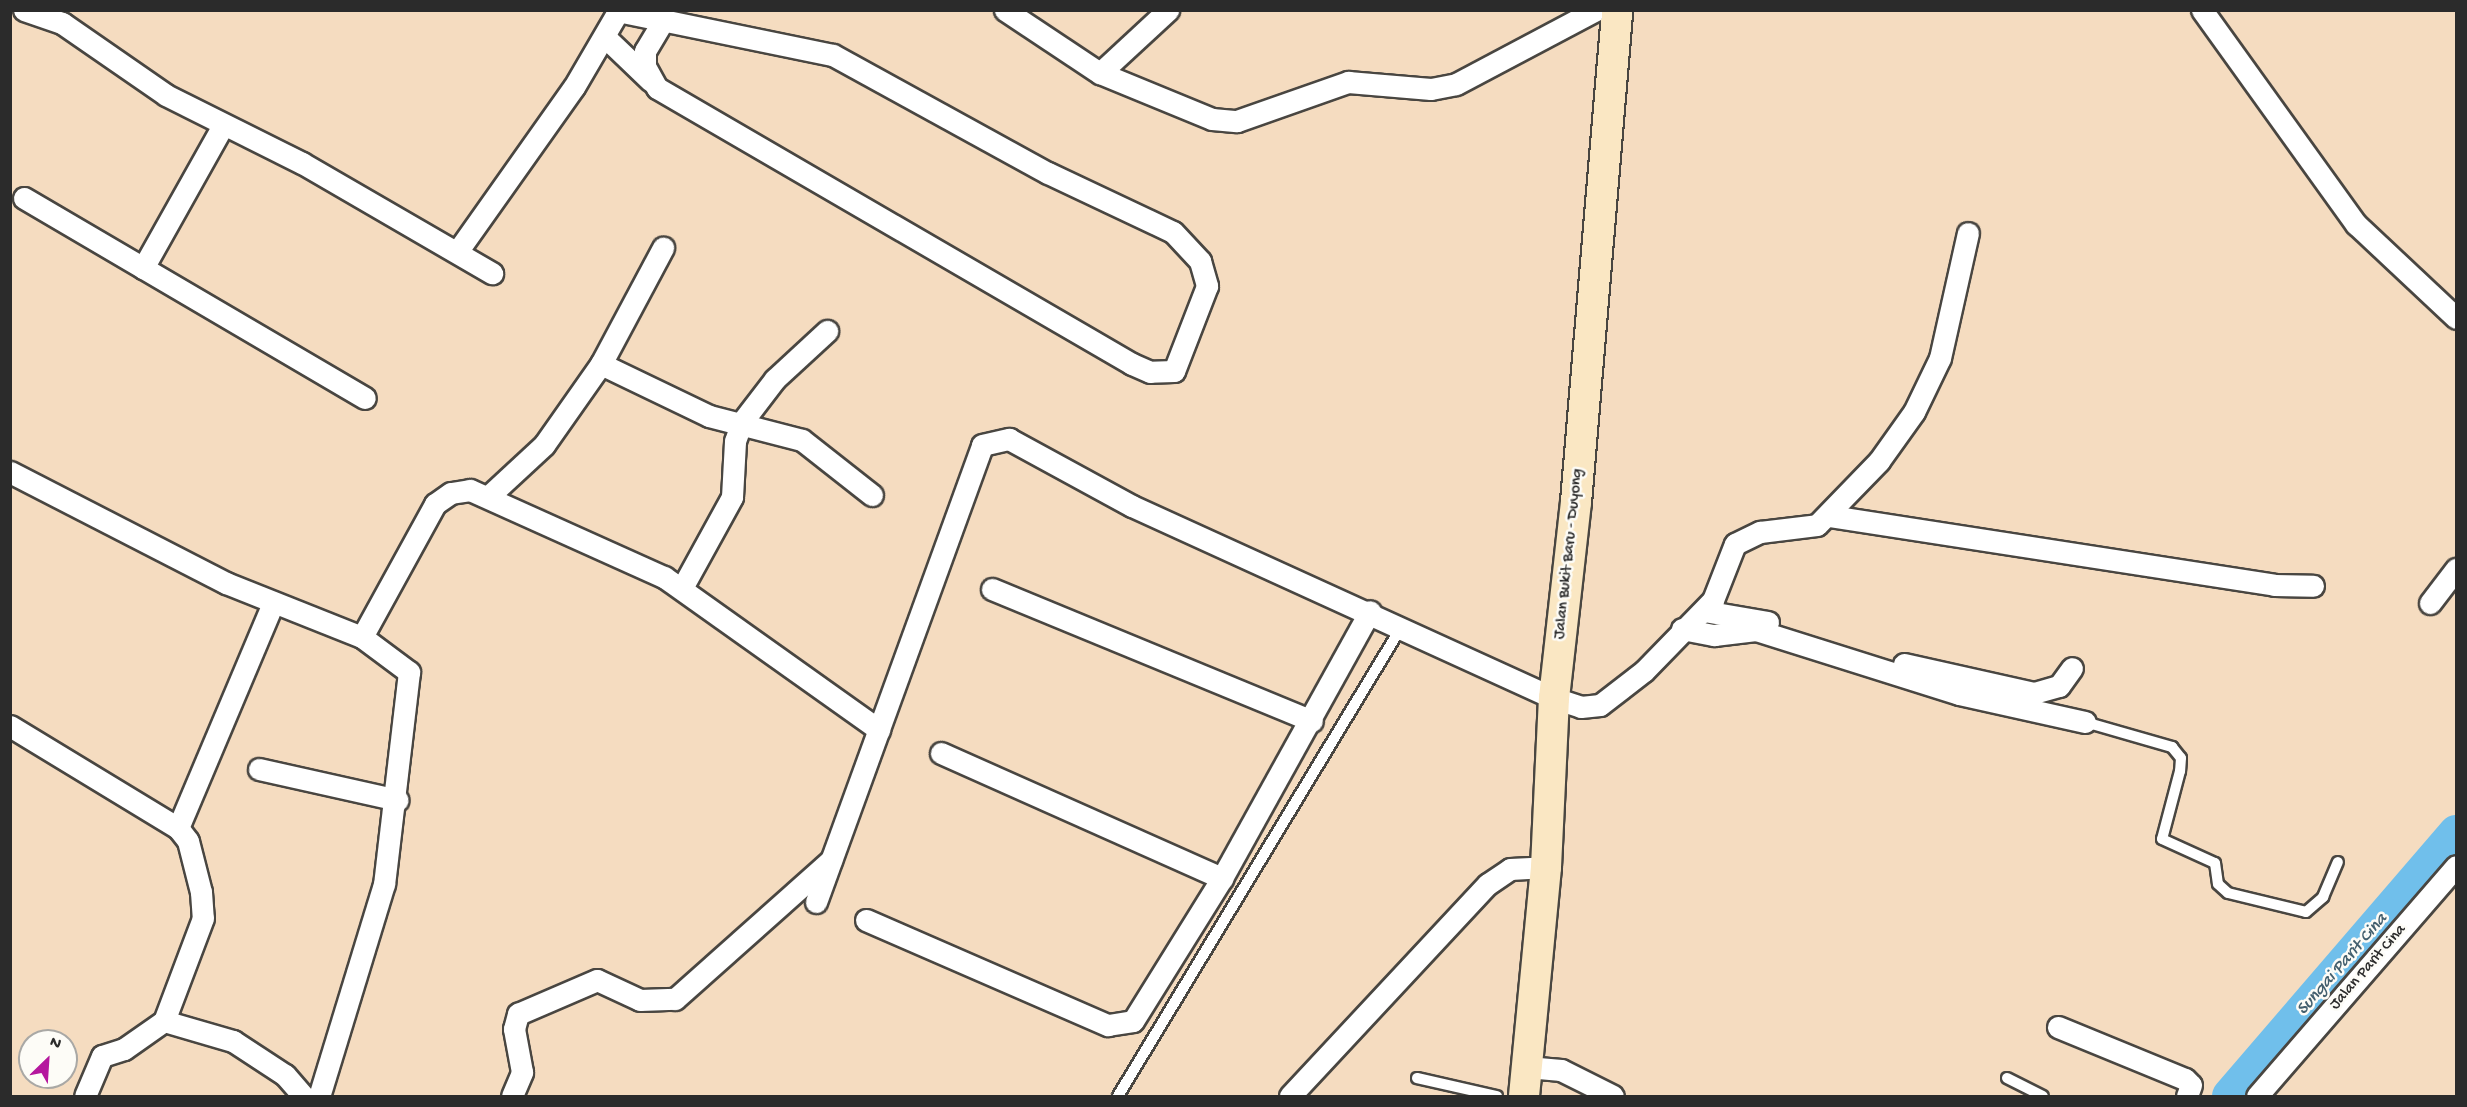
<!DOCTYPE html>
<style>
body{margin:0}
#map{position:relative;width:2467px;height:1107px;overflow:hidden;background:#f5dcc0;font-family:"Gochi Hand",sans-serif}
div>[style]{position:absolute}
.river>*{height:36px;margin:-18px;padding:0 18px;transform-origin:18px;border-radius:18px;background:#70bfeb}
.roads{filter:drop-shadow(2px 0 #494641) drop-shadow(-2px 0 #494641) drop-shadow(0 2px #494641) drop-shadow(0 -2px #494641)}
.service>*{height:10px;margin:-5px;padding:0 5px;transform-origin:5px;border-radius:5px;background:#fff}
.minor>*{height:21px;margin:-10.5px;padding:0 10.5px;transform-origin:10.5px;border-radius:10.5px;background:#fff}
.secondary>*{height:30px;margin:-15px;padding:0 15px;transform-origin:15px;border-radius:15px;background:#fae7c3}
span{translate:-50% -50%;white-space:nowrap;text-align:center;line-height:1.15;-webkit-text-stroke:5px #fdfcf7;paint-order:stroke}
.street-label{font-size:16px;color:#2b2b2b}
.water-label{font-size:18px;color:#435f6e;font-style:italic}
.frame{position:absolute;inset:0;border:12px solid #2b2b2b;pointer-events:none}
.north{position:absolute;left:18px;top:1029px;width:60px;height:60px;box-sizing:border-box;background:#fdfcf7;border:2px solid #a9a8a5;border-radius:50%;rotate:25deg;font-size:16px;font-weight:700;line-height:24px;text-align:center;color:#2b2b2b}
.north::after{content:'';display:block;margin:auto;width:21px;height:27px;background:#b5179e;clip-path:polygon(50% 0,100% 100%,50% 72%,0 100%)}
</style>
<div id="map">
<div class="river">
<div style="left:2230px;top:1096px;width:347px;rotate:-49.3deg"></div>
</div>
<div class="roads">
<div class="service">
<div style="left:2085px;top:722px;width:91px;rotate:16deg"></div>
<div style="left:2172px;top:747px;width:14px;rotate:51deg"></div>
<div style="left:2181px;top:758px;width:13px;rotate:94deg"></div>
<div style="left:2180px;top:771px;width:70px;rotate:104.8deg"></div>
<div style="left:2162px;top:839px;width:58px;rotate:24.4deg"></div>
<div style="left:2215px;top:863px;width:21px;rotate:82deg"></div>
<div style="left:2218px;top:884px;width:13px;rotate:42deg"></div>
<div style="left:2228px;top:893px;width:80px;rotate:13.7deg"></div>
<div style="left:2306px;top:912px;width:23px;rotate:-41deg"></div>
<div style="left:2323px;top:897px;width:38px;rotate:-67deg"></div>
<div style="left:1417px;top:1078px;width:82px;rotate:12.7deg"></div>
<div style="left:2007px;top:1078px;width:40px;rotate:26.6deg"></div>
<div style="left:1118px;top:1096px;width:549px;rotate:-58.86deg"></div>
</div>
<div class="minor">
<div style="left:24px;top:10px;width:40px;rotate:18.9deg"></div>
<div style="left:62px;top:23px;width:126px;rotate:34.7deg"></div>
<div style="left:166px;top:95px;width:152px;rotate:26.6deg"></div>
<div style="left:302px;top:163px;width:220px;rotate:30.1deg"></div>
<div style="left:1005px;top:10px;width:114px;rotate:33.6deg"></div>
<div style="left:1100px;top:73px;width:121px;rotate:22.3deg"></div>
<div style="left:1212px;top:119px;width:25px;rotate:5deg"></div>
<div style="left:1237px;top:121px;width:118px;rotate:-19.4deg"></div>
<div style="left:1348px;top:82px;width:83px;rotate:4.8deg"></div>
<div style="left:1431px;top:89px;width:25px;rotate:-11deg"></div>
<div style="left:1456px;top:84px;width:158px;rotate:-27.9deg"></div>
<div style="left:2202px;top:10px;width:264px;rotate:54.3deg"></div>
<div style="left:2356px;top:224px;width:137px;rotate:43.2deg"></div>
<div style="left:618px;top:11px;width:219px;rotate:11.6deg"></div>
<div style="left:833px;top:55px;width:245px;rotate:28.8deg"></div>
<div style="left:1048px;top:173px;width:138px;rotate:25.3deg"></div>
<div style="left:1173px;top:232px;width:40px;rotate:47deg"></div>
<div style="left:1200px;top:261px;width:26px;rotate:74deg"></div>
<div style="left:1207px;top:286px;width:91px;rotate:111.2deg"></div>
<div style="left:1174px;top:371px;width:24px;rotate:178deg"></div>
<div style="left:1150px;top:372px;width:20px;rotate:-156deg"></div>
<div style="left:1132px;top:364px;width:549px;rotate:-149.84deg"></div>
<div style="left:657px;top:88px;width:25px;rotate:-119deg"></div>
<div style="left:645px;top:66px;width:15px;rotate:-90deg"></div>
<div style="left:645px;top:51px;width:33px;rotate:-59deg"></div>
<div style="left:606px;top:38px;width:62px;rotate:43.7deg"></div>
<div style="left:1100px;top:73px;width:93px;rotate:-42.8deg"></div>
<div style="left:24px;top:198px;width:395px;rotate:30.4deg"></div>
<div style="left:457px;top:252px;width:202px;rotate:-54.7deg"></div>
<div style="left:574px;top:87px;width:89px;rotate:-59.7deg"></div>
<div style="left:143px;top:268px;width:162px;rotate:-60.7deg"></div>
<div style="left:601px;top:364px;width:120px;rotate:25.7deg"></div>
<div style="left:709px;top:416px;width:96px;rotate:14.5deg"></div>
<div style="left:802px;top:440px;width:89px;rotate:38.2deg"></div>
<div style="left:10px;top:472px;width:243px;rotate:27.2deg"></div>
<div style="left:226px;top:583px;width:146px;rotate:21.7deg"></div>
<div style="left:362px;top:637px;width:59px;rotate:36.7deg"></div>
<div style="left:409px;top:672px;width:213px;rotate:96.7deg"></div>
<div style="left:384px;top:884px;width:222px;rotate:107deg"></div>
<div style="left:490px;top:495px;width:74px;rotate:-42.8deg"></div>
<div style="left:544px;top:445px;width:99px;rotate:-54.9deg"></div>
<div style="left:601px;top:364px;width:132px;rotate:-61.9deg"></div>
<div style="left:1830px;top:516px;width:449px;rotate:8.8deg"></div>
<div style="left:2274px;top:585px;width:39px;rotate:1deg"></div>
<div style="left:682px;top:588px;width:104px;rotate:-61.2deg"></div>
<div style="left:732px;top:497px;width:56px;rotate:-86.9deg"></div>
<div style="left:735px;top:441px;width:20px;rotate:-70deg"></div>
<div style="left:742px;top:422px;width:54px;rotate:-52.5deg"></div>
<div style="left:775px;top:379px;width:71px;rotate:-42.7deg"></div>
<div style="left:992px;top:589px;width:346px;rotate:22.4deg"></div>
<div style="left:2430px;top:603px;width:43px;rotate:-52.6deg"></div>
<div style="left:1704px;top:611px;width:65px;rotate:9.8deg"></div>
<div style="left:1682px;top:629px;width:33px;rotate:11deg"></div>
<div style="left:1714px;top:635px;width:42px;rotate:-6.8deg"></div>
<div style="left:1756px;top:630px;width:213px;rotate:17.5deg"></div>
<div style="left:1959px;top:694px;width:129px;rotate:12.5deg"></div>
<div style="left:362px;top:637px;width:152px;rotate:-61.2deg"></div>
<div style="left:435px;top:504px;width:19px;rotate:-35deg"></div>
<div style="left:451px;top:493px;width:19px;rotate:-9deg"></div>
<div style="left:470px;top:490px;width:213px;rotate:24.2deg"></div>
<div style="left:664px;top:577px;width:264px;rotate:35.4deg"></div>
<div style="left:1904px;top:664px;width:133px;rotate:12.6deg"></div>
<div style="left:2034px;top:693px;width:26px;rotate:-16deg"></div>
<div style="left:2059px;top:686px;width:22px;rotate:-54deg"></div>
<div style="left:10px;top:726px;width:197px;rotate:31.3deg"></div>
<div style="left:178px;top:828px;width:16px;rotate:52deg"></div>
<div style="left:188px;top:841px;width:53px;rotate:75.7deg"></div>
<div style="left:201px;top:892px;width:26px;rotate:86deg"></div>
<div style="left:203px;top:918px;width:110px;rotate:110.7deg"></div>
<div style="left:164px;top:1021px;width:49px;rotate:145deg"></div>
<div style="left:124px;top:1049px;width:23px;rotate:162deg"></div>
<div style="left:102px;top:1056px;width:43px;rotate:113deg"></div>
<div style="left:941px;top:753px;width:308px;rotate:24deg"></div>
<div style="left:259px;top:769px;width:142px;rotate:12.6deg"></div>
<div style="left:178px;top:828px;width:244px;rotate:-67.1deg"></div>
<div style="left:816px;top:902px;width:486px;rotate:-70deg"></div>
<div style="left:982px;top:445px;width:28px;rotate:-13deg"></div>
<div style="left:1009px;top:439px;width:140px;rotate:28.6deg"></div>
<div style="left:1132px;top:506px;width:464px;rotate:24.5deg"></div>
<div style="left:1554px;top:698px;width:28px;rotate:18deg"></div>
<div style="left:1581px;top:707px;width:19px;rotate:-6deg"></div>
<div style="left:1600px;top:705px;width:56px;rotate:-37.7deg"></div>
<div style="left:1644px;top:671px;width:99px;rotate:-45.8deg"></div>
<div style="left:1713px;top:600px;width:60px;rotate:-68.6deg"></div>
<div style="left:1735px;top:544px;width:28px;rotate:-26deg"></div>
<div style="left:1760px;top:532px;width:57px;rotate:-7deg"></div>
<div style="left:1817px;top:525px;width:89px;rotate:-45.9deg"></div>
<div style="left:1879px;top:461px;width:60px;rotate:-54.5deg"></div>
<div style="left:1914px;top:412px;width:60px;rotate:-64.3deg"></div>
<div style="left:1940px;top:358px;width:128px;rotate:-77.4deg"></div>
<div style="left:866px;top:920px;width:264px;rotate:23.5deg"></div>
<div style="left:1108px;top:1025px;width:25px;rotate:-9deg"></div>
<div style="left:1133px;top:1021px;width:168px;rotate:-58.1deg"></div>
<div style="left:1222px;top:878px;width:305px;rotate:-61deg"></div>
<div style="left:164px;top:1021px;width:72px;rotate:16.2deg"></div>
<div style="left:233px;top:1041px;width:62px;rotate:33.2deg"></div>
<div style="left:285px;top:1075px;width:28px;rotate:49deg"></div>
<div style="left:2058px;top:1027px;width:137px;rotate:22.3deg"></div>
<div style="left:2185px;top:1079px;width:8px;rotate:45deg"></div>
<div style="left:2191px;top:1085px;width:12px;rotate:110deg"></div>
<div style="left:1527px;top:1067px;width:34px;rotate:5deg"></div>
<div style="left:1561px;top:1070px;width:58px;rotate:26.6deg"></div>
<div style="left:512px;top:1096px;width:26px;rotate:-67deg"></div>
<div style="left:522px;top:1072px;width:44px;rotate:-100.5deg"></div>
<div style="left:514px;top:1029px;width:16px;rotate:-75deg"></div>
<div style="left:518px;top:1014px;width:86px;rotate:-23.3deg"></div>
<div style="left:597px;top:980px;width:47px;rotate:24.9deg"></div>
<div style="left:640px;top:1000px;width:35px;rotate:-2deg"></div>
<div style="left:675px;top:999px;width:209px;rotate:-41.7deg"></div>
<div style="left:1290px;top:1096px;width:290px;rotate:-47deg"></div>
<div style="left:1488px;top:884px;width:27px;rotate:-34deg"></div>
<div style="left:1510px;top:869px;width:36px;rotate:-3deg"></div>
<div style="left:2257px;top:1096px;width:304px;rotate:-49.1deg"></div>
</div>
<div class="secondary">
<div style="left:1524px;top:1096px;width:230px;rotate:-84.5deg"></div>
<div style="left:1546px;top:867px;width:169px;rotate:-87.3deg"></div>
<div style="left:1554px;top:698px;width:197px;rotate:-83.6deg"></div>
<div style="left:1576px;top:502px;width:494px;rotate:-85.2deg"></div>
</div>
</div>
<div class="street-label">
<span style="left:1570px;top:554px;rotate:-84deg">Jalan Bukit Baru - Duyong</span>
<span style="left:2369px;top:968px;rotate:-49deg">Jalan Parit Cina</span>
</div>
<div class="water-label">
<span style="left:2343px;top:965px;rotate:-49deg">Sungai Parit Cina</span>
</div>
<div class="frame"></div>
<div class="north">N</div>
</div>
